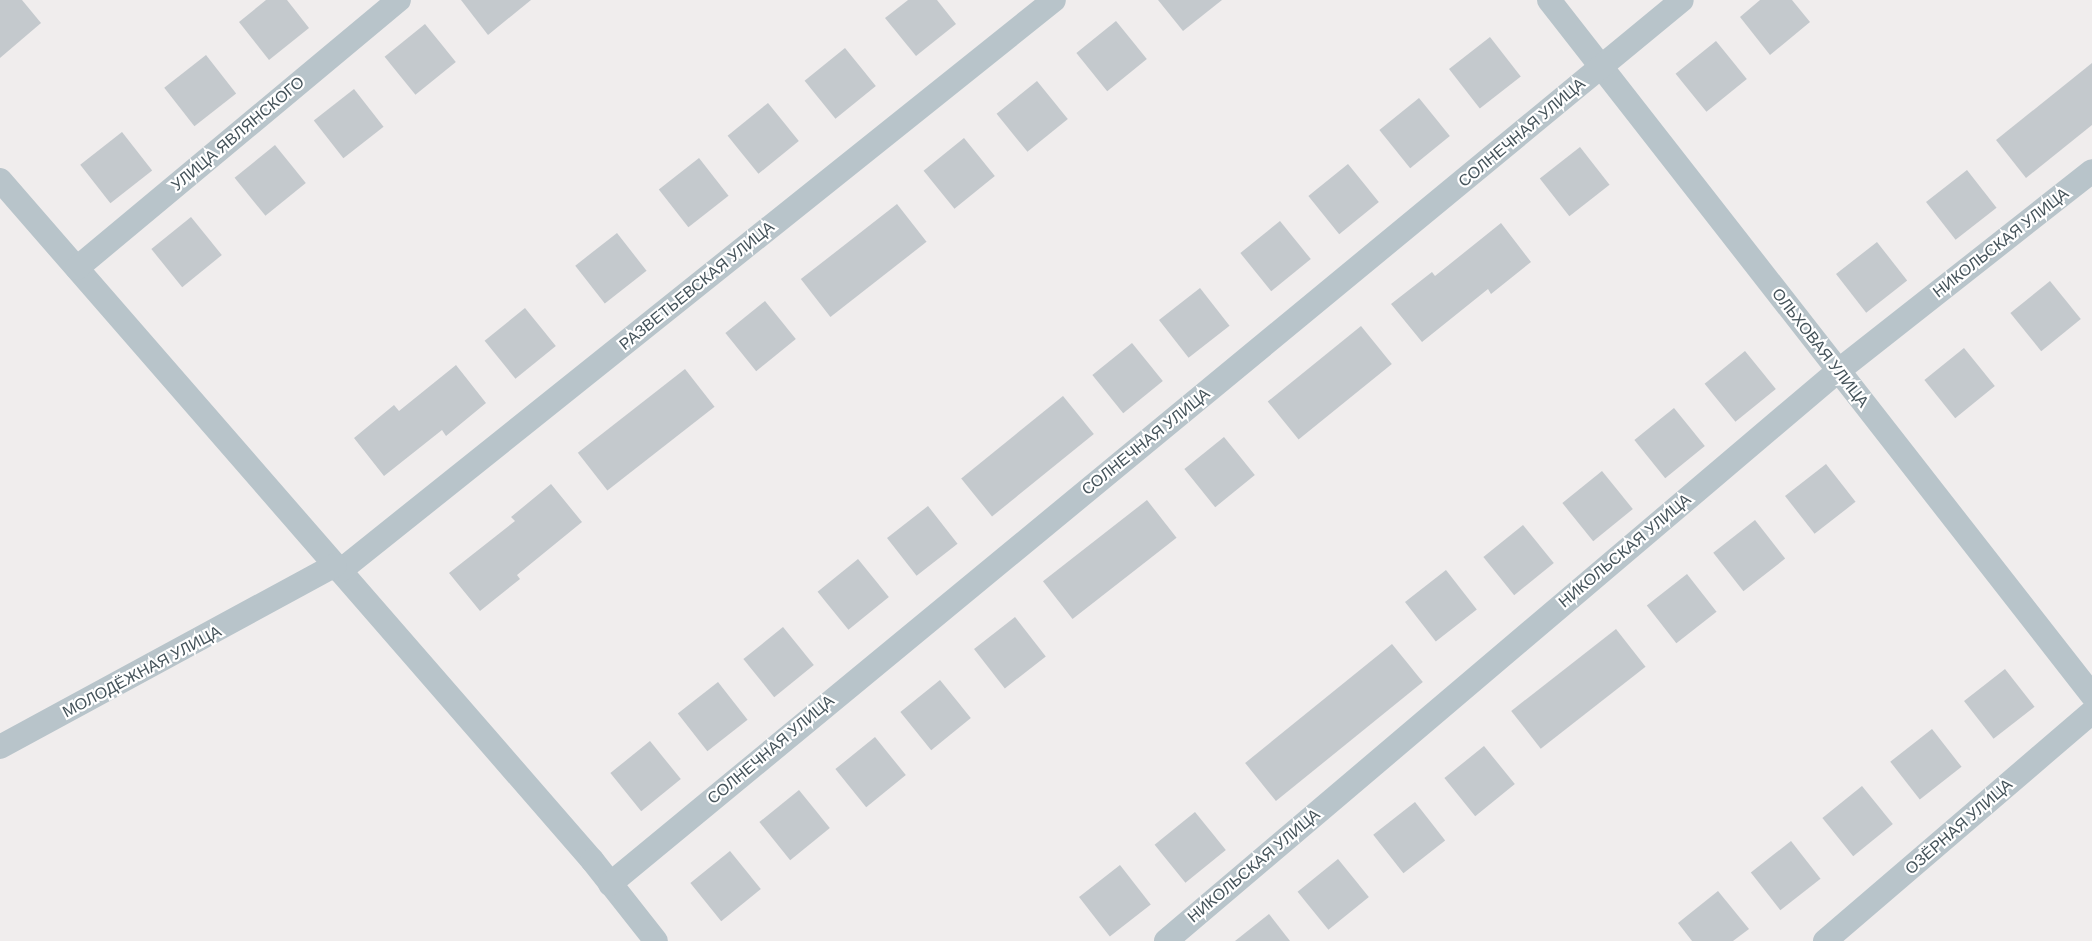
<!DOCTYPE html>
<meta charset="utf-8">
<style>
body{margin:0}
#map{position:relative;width:2092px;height:941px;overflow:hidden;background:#f0eded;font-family:Arial,sans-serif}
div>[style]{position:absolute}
.building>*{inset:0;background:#c4c9cd;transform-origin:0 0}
.minor>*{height:24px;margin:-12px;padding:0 12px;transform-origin:12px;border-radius:12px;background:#b8c4ca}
span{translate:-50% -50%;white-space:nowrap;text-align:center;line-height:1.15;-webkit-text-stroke:4.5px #fff;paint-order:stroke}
.street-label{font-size:16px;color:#45535a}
</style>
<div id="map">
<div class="building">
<div style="clip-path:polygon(0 0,22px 0,41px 23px,0 58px)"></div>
<div style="clip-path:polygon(266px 0,287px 0,309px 28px,269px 60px,239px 22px)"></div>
<div style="clip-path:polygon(461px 0,531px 0,488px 35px)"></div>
<div style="clip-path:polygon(908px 0,937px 0,956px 24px,916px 56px,885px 18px)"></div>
<div style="clip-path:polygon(1158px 0,1222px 0,1183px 31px)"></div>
<div style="clip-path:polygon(1760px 0,1792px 0,1810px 22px,1770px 55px,1740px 17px)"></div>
<div style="left:1116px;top:21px;width:49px;height:51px;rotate:51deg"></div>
<div style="left:425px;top:24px;width:49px;height:52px;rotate:51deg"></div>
<div style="left:1490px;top:37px;width:50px;height:52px;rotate:52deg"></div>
<div style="left:1716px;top:41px;width:49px;height:52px;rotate:51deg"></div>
<div style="left:845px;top:48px;width:49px;height:52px;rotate:51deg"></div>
<div style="left:206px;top:55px;width:49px;height:53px;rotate:52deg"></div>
<div style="clip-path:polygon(2092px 63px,2092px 125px,2026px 178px,1996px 140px)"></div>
<div style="left:1037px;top:81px;width:49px;height:52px;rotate:51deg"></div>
<div style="left:354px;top:89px;width:48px;height:51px;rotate:52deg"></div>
<div style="left:1419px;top:98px;width:49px;height:51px;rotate:51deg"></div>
<div style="left:768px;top:103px;width:49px;height:52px;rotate:51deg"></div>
<div style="left:122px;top:132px;width:49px;height:53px;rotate:52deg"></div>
<div style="left:964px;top:138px;width:49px;height:52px;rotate:51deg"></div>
<div style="left:275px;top:145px;width:49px;height:52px;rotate:51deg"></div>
<div style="left:1580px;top:147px;width:48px;height:51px;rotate:52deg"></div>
<div style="left:699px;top:158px;width:48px;height:51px;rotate:52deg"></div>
<div style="left:1348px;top:164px;width:49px;height:51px;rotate:51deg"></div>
<div style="left:1967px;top:170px;width:48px;height:52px;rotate:52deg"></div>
<div style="left:897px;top:204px;width:48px;height:122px;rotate:52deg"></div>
<div style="left:191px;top:217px;width:49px;height:51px;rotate:51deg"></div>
<div style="left:1280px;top:221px;width:49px;height:51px;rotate:51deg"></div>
<div style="clip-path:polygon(1501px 223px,1531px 262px,1491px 294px,1488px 289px,1422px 342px,1391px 304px,1432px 272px,1435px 276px)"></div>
<div style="left:617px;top:233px;width:48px;height:53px;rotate:52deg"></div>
<div style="left:1877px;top:242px;width:49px;height:52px;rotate:52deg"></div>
<div style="left:2050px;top:281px;width:49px;height:51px;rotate:51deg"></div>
<div style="left:1200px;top:288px;width:48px;height:52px;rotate:52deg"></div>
<div style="left:765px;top:301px;width:49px;height:51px;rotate:51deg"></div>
<div style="left:525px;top:308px;width:49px;height:52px;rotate:51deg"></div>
<div style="left:1361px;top:326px;width:49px;height:120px;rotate:51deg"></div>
<div style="left:1132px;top:343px;width:49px;height:51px;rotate:51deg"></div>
<div style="left:1964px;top:348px;width:49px;height:51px;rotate:51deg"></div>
<div style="left:1745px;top:351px;width:49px;height:52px;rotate:51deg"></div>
<div style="clip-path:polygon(456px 365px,486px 403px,446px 436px,442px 430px,384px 476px,354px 438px,394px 405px,399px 411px)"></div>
<div style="left:685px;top:369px;width:48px;height:136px;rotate:52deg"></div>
<div style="left:1063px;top:396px;width:49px;height:131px;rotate:51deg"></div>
<div style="left:1674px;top:408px;width:49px;height:51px;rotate:51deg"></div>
<div style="left:1224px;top:437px;width:49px;height:51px;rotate:51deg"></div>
<div style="left:1826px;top:464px;width:48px;height:52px;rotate:52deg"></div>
<div style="left:1602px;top:471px;width:49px;height:51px;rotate:51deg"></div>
<div style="clip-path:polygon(551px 484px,582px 522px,517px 575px,520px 579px,480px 611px,449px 573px,515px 521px,511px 517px)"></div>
<div style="left:1147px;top:500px;width:48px;height:132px;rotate:52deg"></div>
<div style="left:928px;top:506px;width:48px;height:52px;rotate:52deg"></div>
<div style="left:1755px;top:520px;width:49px;height:53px;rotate:52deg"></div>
<div style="left:1523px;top:525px;width:49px;height:51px;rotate:51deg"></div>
<div style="left:858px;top:559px;width:49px;height:52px;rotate:51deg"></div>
<div style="left:1446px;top:570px;width:50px;height:52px;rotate:52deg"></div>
<div style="left:1687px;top:574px;width:48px;height:51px;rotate:52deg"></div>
<div style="left:1015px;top:617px;width:50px;height:52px;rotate:52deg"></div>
<div style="left:783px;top:627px;width:49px;height:51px;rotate:51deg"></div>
<div style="left:1616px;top:629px;width:48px;height:133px;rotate:52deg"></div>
<div style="left:1392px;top:644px;width:49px;height:189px;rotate:51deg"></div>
<div style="left:2005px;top:669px;width:48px;height:52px;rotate:52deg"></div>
<div style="left:940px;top:680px;width:49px;height:51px;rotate:51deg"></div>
<div style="left:718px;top:682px;width:48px;height:51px;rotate:52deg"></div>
<div style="left:1932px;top:729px;width:48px;height:53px;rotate:52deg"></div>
<div style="left:875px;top:737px;width:49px;height:51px;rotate:51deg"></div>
<div style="left:650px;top:741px;width:49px;height:51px;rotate:51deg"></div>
<div style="left:1484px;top:746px;width:49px;height:51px;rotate:51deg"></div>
<div style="left:1862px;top:786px;width:49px;height:51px;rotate:51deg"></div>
<div style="left:799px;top:790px;width:49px;height:51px;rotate:51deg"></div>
<div style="left:1415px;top:802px;width:49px;height:53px;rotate:52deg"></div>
<div style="left:1195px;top:812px;width:49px;height:52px;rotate:51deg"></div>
<div style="left:1791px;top:841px;width:48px;height:51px;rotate:52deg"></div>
<div style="left:730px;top:851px;width:49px;height:51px;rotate:51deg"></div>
<div style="left:1338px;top:859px;width:49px;height:52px;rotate:51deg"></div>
<div style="left:1120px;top:865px;width:50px;height:52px;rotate:52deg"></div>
<div style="clip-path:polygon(1718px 891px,1749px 929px,1733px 941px,1692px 941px,1678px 923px)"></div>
<div style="clip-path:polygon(1269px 914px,1290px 941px,1235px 941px)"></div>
</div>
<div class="minor">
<div style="left:1549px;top:0;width:882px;rotate:52deg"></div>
<div style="left:0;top:180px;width:902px;rotate:48.96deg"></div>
<div style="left:592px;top:860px;width:103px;rotate:51.7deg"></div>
<div style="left:77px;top:268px;width:419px;rotate:-39.8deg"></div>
<div style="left:340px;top:571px;width:914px;rotate:-38.65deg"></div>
<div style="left:0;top:747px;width:381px;rotate:-28.5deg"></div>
<div style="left:610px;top:884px;width:1389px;rotate:-39.51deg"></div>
<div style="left:1166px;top:941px;width:881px;rotate:-40.31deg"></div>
<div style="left:1838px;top:371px;width:323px;rotate:-38.2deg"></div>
<div style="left:1825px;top:941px;width:352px;rotate:-40.6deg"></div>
</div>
<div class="street-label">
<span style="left:1522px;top:133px;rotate:-40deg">СОЛНЕЧНАЯ УЛИЦА</span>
<span style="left:238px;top:134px;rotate:-40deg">УЛИЦА ЯВЛЯНСКОГО</span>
<span style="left:2001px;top:243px;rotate:-38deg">НИКОЛЬСКАЯ УЛИЦА</span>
<span style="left:697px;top:286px;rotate:-39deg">РАЗВЕТЬЕВСКАЯ УЛИЦА</span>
<span style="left:1820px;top:348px;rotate:52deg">ОЛЬХОВАЯ УЛИЦА</span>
<span style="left:1146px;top:442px;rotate:-39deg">СОЛНЕЧНАЯ УЛИЦА</span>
<span style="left:1625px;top:551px;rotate:-40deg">НИКОЛЬСКАЯ УЛИЦА</span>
<span style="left:142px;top:672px;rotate:-28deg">МОЛОДЁЖНАЯ УЛИЦА</span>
<span style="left:771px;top:750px;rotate:-40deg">СОЛНЕЧНАЯ УЛИЦА</span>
<span style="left:1959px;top:827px;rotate:-41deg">ОЗЁРНАЯ УЛИЦА</span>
<span style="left:1254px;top:866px;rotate:-40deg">НИКОЛЬСКАЯ УЛИЦА</span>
</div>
</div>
